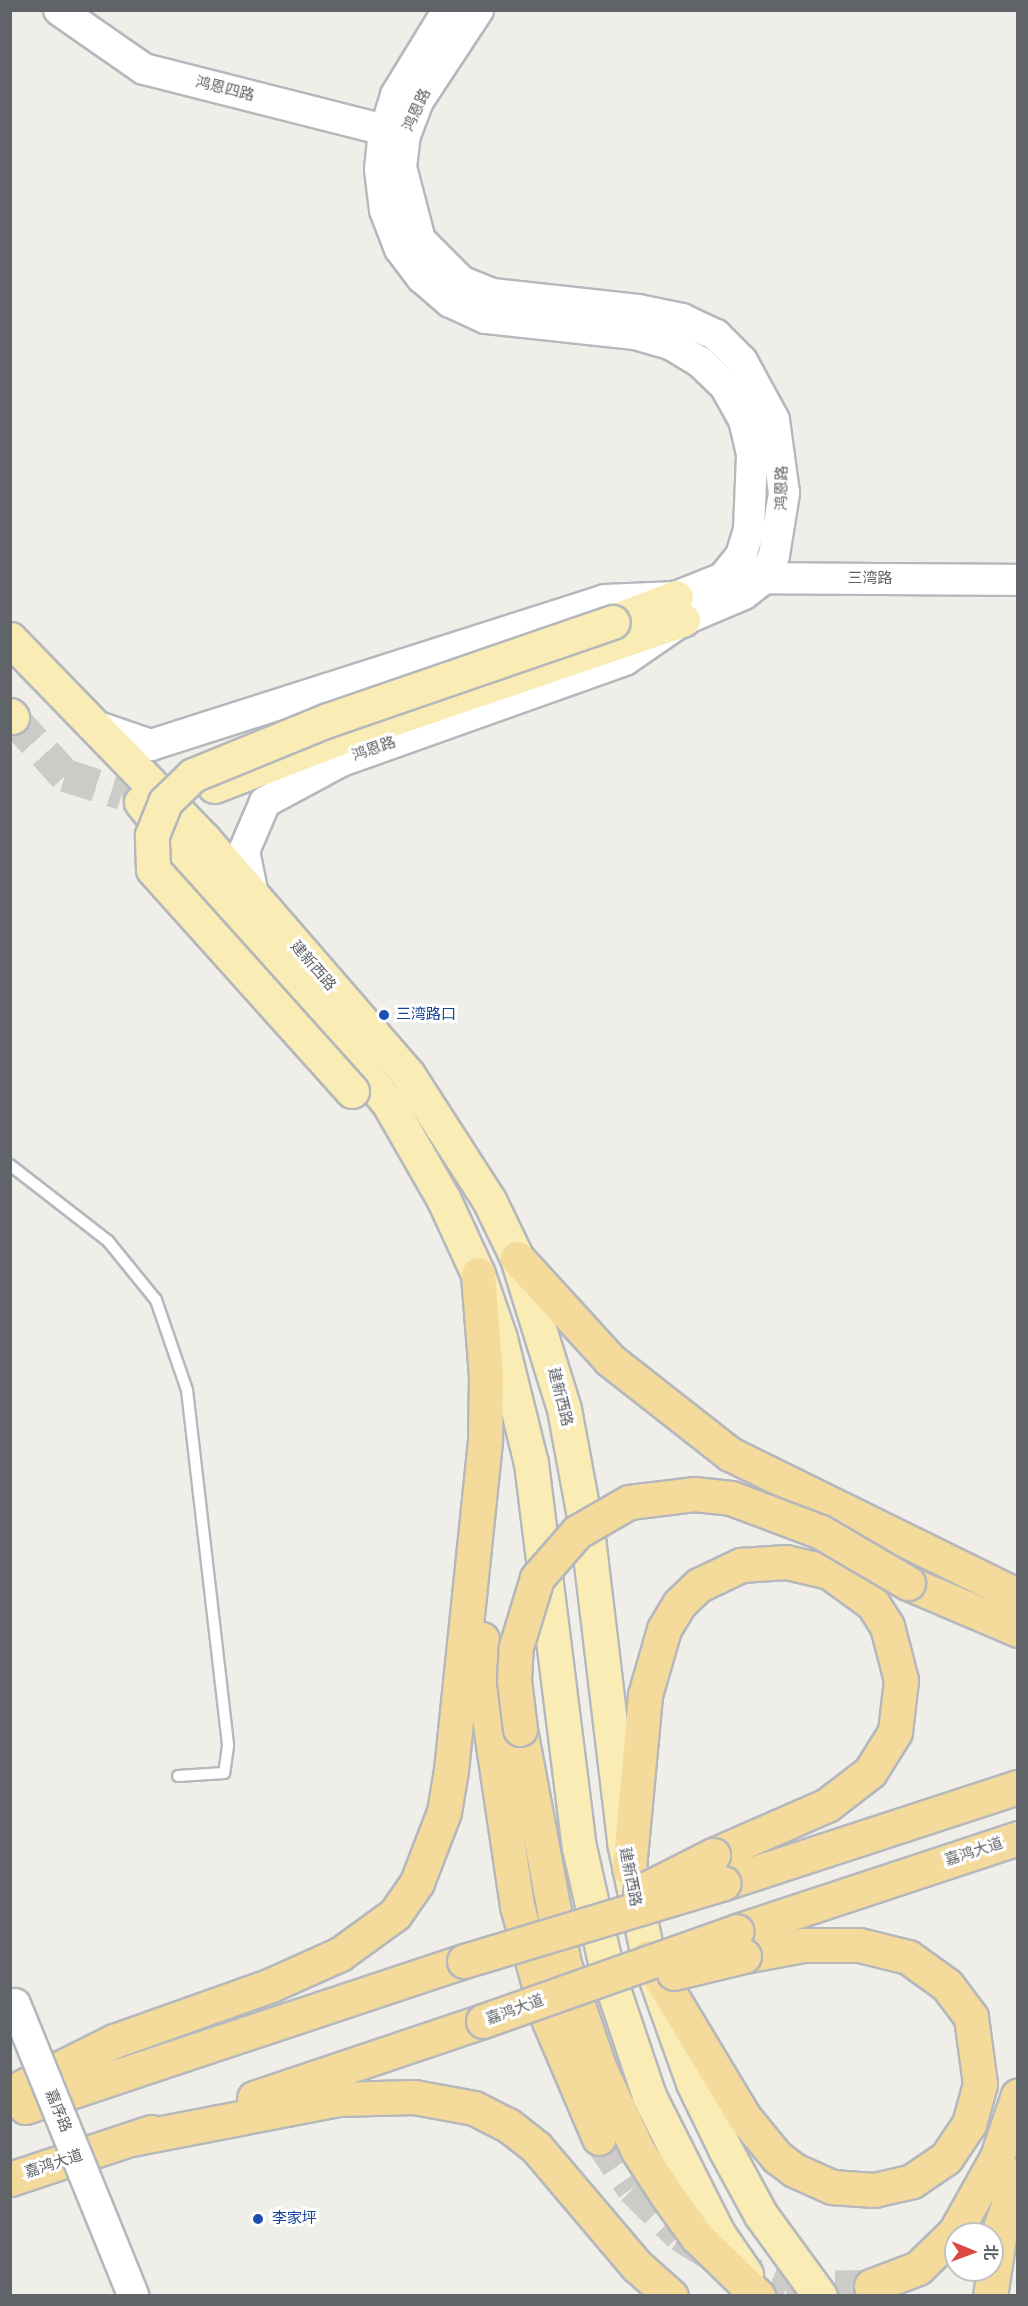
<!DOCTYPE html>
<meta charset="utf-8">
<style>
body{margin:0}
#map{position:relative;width:1028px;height:2306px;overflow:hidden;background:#f0eee9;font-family:Signika,"Noto Sans SC",sans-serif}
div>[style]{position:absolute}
.primary-tunnel>*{height:33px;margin-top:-16.5px;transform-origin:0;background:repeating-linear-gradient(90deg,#cccbc8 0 33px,transparent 0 49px)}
.highway-tunnel>*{height:33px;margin-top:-16.5px;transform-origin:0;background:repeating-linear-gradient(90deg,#cccbc8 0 33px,transparent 0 49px)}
.roads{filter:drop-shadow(2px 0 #b5b8bc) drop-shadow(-2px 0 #b5b8bc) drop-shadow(0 2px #b5b8bc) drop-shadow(0 -2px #b5b8bc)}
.lane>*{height:10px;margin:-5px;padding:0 5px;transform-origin:5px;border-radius:5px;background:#fff}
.secondary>*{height:30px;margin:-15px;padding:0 15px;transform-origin:15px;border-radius:15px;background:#fff}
.primary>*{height:33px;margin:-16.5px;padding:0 16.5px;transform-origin:16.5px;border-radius:16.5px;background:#f9ecb5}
.highway>*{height:33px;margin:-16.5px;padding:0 16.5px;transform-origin:16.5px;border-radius:16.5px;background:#f5db9b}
.bridges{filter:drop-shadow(2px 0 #b5b7bb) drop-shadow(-2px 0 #b5b7bb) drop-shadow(0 2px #b5b7bb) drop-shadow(0 -2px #b5b7bb)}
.secondary-bridge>*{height:30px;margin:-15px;padding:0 15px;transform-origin:15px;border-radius:15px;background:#fff}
.primary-bridge>*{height:33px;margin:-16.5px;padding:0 16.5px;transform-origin:16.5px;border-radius:16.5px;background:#f9ecb5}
.highway-bridge>*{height:33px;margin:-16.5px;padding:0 16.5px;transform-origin:16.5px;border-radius:16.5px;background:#f5db9b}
.dots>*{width:16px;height:16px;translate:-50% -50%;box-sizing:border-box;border:3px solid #fff;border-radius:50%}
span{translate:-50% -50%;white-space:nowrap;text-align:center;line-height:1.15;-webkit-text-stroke:6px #fff;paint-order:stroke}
.street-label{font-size:15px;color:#606367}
.transit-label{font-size:15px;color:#164399}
.left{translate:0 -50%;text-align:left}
.frame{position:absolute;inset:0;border:12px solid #606367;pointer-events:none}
.north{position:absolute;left:944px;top:2222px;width:60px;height:60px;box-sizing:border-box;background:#fff;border:2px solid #bfc1c2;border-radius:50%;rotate:91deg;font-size:16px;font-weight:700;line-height:24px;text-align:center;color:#606367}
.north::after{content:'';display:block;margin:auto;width:21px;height:27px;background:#dd4942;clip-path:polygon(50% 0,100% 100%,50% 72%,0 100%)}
</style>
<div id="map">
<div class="primary-tunnel">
<div style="left:12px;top:717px;width:79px;rotate:47.6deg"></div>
<div style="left:65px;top:775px;width:60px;rotate:17.5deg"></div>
<div style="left:122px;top:793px;width:52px;rotate:-4.4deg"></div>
</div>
<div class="highway-tunnel">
<div style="left:599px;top:2138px;width:60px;rotate:55.8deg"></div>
<div style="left:633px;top:2188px;width:66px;rotate:45deg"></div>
<div style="left:680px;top:2235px;width:54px;rotate:31.3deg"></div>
<div style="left:726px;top:2263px;width:65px;rotate:21.8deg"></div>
<div style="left:786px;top:2287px;width:85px;rotate:-0.7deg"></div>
</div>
<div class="roads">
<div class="lane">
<div style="left:10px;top:1165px;width:124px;rotate:37.8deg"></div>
<div style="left:108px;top:1241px;width:76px;rotate:50.9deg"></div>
<div style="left:156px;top:1300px;width:95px;rotate:71deg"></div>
<div style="left:187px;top:1390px;width:358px;rotate:83.4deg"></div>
<div style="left:228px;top:1746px;width:27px;rotate:98deg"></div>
<div style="left:224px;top:1773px;width:46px;rotate:176.3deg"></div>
</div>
<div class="secondary">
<div style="left:59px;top:10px;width:103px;rotate:34.8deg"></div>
<div style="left:144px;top:69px;width:269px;rotate:14.2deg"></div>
<div style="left:745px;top:578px;width:273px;rotate:0.4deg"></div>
<div style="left:101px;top:728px;width:53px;rotate:18.8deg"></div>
<div style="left:151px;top:745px;width:477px;rotate:-17.7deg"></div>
<div style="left:605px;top:600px;width:71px;rotate:-2.4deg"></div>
<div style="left:676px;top:597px;width:51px;rotate:-22deg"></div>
<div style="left:723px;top:578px;width:28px;rotate:-51deg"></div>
<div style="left:741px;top:556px;width:27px;rotate:-73deg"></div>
<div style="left:749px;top:530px;width:76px;rotate:-87.7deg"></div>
<div style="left:752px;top:454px;width:35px;rotate:-103deg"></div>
<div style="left:744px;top:420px;width:39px;rotate:-119deg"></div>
<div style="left:725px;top:386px;width:35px;rotate:-136deg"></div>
<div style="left:700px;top:362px;width:35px;rotate:-149deg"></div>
<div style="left:670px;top:344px;width:36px;rotate:-164deg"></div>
<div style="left:635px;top:334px;width:151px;rotate:-173.9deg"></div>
<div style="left:485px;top:318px;width:38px;rotate:-155deg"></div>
<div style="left:450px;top:302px;width:37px;rotate:-139deg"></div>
<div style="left:422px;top:278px;width:36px;rotate:-127deg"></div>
<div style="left:400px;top:249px;width:42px;rotate:-111deg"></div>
<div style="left:385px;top:210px;width:41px;rotate:-97deg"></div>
<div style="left:380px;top:169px;width:36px;rotate:-84deg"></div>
<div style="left:384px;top:133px;width:40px;rotate:-72deg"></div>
<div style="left:396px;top:95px;width:100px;rotate:-58.5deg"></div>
<div style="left:254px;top:900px;width:50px;rotate:-101.5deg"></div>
<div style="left:244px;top:851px;width:53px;rotate:-66.8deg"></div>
<div style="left:265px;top:802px;width:86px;rotate:-28.3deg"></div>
<div style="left:341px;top:761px;width:301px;rotate:-19.6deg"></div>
<div style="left:625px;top:660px;width:70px;rotate:-34.6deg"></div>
<div style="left:683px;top:620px;width:66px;rotate:-23.1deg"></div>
<div style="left:744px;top:594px;width:24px;rotate:-38deg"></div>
<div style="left:763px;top:579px;width:26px;rotate:-65deg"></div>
<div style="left:774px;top:555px;width:63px;rotate:-80.8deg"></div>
<div style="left:784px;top:493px;width:74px;rotate:-97.8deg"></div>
<div style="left:774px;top:420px;width:67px;rotate:-118.5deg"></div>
<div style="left:742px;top:361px;width:37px;rotate:-135deg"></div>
<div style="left:716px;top:335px;width:38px;rotate:-155deg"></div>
<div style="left:682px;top:319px;width:45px;rotate:-168.4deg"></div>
<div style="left:638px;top:310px;width:147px;rotate:-173.7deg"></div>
<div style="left:492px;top:294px;width:32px;rotate:-158deg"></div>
<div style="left:462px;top:282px;width:59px;rotate:-135deg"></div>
<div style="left:420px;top:240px;width:75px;rotate:-104.6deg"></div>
<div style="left:401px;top:167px;width:32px;rotate:-83deg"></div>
<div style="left:405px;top:135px;width:36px;rotate:-69deg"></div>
<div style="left:418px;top:101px;width:109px;rotate:-56.6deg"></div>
</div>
<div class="primary">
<div style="left:619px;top:619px;width:61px;rotate:-21.1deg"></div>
<div style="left:10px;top:639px;width:279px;rotate:45.9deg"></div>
<div style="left:204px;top:839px;width:310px;rotate:49.1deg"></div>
<div style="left:407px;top:1073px;width:151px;rotate:57.2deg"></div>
<div style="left:489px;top:1200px;width:64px;rotate:64.2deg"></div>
<div style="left:517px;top:1258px;width:158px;rotate:72.7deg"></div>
<div style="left:564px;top:1409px;width:131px;rotate:79.5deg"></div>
<div style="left:588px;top:1538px;width:306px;rotate:83.2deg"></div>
<div style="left:624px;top:1842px;width:117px;rotate:78.2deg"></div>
<div style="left:648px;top:1957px;width:134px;rotate:70.3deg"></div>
<div style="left:693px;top:2083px;width:73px;rotate:64.1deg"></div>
<div style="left:725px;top:2149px;width:75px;rotate:61.4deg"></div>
<div style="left:761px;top:2215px;width:100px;rotate:53.9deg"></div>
<div style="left:10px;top:715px;width:3px;rotate:45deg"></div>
<div style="left:214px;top:786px;width:162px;rotate:-21deg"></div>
<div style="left:365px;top:728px;width:336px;rotate:-18.8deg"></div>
<div style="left:141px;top:802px;width:391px;rotate:50.6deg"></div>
<div style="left:389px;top:1104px;width:111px;rotate:60.2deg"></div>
<div style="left:444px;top:1200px;width:81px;rotate:65.3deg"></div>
<div style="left:478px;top:1274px;width:68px;rotate:71deg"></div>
<div style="left:500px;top:1338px;width:129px;rotate:76.1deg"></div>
<div style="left:531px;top:1463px;width:387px;rotate:82.9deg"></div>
<div style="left:579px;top:1847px;width:127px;rotate:77.3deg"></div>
<div style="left:607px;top:1971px;width:132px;rotate:71.4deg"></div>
<div style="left:649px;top:2096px;width:153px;rotate:63.3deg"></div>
<div style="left:718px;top:2233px;width:50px;rotate:55.7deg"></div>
</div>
<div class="highway">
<div style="left:517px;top:1258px;width:138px;rotate:47.6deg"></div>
<div style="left:610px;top:1360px;width:152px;rotate:38.1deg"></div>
<div style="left:730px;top:1454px;width:321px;rotate:26.2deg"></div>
<div style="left:908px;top:1583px;width:120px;rotate:23.1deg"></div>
<div style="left:482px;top:1639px;width:39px;rotate:89deg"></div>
<div style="left:483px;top:1678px;width:231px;rotate:81.5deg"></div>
<div style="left:517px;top:1906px;width:119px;rotate:74.5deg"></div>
<div style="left:549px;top:2021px;width:127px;rotate:66.9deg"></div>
<div style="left:520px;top:1729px;width:239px;rotate:79.4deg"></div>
<div style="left:564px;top:1964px;width:109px;rotate:71.2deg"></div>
<div style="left:599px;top:2067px;width:93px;rotate:65.1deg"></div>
<div style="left:638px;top:2151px;width:51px;rotate:56.9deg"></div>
<div style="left:666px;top:2194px;width:53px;rotate:54.2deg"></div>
<div style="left:697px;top:2237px;width:85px;rotate:44deg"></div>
<div style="left:629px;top:1868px;width:174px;rotate:-84.7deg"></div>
<div style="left:645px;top:1695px;width:69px;rotate:-73.9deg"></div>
<div style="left:664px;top:1629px;width:29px;rotate:-59deg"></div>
<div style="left:679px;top:1604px;width:28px;rotate:-44deg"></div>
<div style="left:699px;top:1585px;width:47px;rotate:-25.5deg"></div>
<div style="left:741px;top:1565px;width:45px;rotate:-3.8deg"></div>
<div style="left:786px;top:1562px;width:44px;rotate:13.1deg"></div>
<div style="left:829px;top:1572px;width:54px;rotate:36deg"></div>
<div style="left:873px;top:1604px;width:26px;rotate:58deg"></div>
<div style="left:887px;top:1626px;width:56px;rotate:75.5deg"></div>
<div style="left:901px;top:1680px;width:52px;rotate:96.6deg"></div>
<div style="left:895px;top:1732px;width:47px;rotate:122deg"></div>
<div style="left:870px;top:1772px;width:54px;rotate:142.5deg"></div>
<div style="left:827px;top:1805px;width:124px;rotate:156.3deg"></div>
<div style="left:724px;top:1883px;width:309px;rotate:-18.1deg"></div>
<div style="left:737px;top:1931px;width:296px;rotate:-18.3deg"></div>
<div style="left:648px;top:1957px;width:187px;rotate:59deg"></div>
<div style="left:744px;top:2117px;width:52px;rotate:50.5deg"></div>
<div style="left:777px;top:2157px;width:21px;rotate:37deg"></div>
<div style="left:794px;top:2170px;width:42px;rotate:24.1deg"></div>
<div style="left:832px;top:2187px;width:42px;rotate:4.1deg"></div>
<div style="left:874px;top:2190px;width:39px;rotate:-13deg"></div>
<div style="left:912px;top:2181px;width:41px;rotate:-34.1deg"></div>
<div style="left:946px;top:2158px;width:41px;rotate:-55.9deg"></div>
<div style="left:969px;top:2124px;width:41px;rotate:-74.6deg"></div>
<div style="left:980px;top:2084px;width:68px;rotate:-97.7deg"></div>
<div style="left:971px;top:2017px;width:40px;rotate:-127deg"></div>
<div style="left:947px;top:1985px;width:48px;rotate:-144.3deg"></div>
<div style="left:908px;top:1957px;width:50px;rotate:-166.2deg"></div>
<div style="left:859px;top:1945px;width:56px;rotate:180deg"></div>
<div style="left:803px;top:1945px;width:60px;rotate:169.4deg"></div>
<div style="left:10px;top:2093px;width:116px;rotate:-26.6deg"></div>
<div style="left:114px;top:2041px;width:167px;rotate:-19.6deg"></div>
<div style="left:271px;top:1985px;width:76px;rotate:-24.2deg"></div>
<div style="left:340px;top:1954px;width:68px;rotate:-36deg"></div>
<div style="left:395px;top:1914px;width:39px;rotate:-55deg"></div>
<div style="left:417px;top:1882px;width:75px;rotate:-68.9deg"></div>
<div style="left:444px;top:1812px;width:43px;rotate:-80.5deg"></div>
<div style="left:451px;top:1770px;width:333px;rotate:-84.1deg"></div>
<div style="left:485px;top:1439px;width:63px;rotate:-89.1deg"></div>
<div style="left:486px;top:1376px;width:102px;rotate:-94.5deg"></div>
<div style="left:254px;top:2098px;width:242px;rotate:-18.6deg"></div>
<div style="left:25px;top:2107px;width:463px;rotate:-18.4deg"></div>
<div style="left:131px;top:2139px;width:211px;rotate:-10.9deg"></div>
<div style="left:338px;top:2099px;width:76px;rotate:-1.5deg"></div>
<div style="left:414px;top:2097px;width:61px;rotate:10.4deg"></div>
<div style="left:474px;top:2108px;width:38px;rotate:27deg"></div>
<div style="left:508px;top:2125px;width:36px;rotate:38deg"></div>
<div style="left:536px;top:2147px;width:156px;rotate:49.7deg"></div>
<div style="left:637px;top:2266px;width:45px;rotate:41.4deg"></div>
<div style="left:10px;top:2179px;width:149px;rotate:-18.4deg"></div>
<div style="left:871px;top:2286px;width:50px;rotate:-21deg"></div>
<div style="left:918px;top:2268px;width:52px;rotate:-44.2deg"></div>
<div style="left:955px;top:2232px;width:86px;rotate:-60.8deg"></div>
<div style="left:997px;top:2157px;width:65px;rotate:-71.3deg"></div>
<div style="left:990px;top:2296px;width:72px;rotate:-81.2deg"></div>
<div style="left:1001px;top:2225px;width:53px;rotate:-71.2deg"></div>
</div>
</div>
<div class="bridges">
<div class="secondary-bridge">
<div style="left:15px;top:2004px;width:314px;rotate:67.9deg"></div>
</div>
<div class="primary-bridge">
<div style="left:352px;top:1091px;width:298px;rotate:-131.9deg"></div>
<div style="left:153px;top:869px;width:34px;rotate:-92deg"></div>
<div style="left:152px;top:835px;width:35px;rotate:-68deg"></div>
<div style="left:165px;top:802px;width:39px;rotate:-44deg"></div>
<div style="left:193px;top:775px;width:146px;rotate:-22.2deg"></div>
<div style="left:328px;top:720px;width:301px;rotate:-19deg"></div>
</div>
<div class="highway-bridge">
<div style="left:520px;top:1729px;width:49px;rotate:-97deg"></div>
<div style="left:514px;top:1680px;width:33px;rotate:-87deg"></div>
<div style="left:516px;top:1647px;width:72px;rotate:-73.1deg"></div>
<div style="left:537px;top:1578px;width:61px;rotate:-49deg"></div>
<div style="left:577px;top:1532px;width:60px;rotate:-30deg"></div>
<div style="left:629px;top:1502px;width:65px;rotate:-7deg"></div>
<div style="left:694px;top:1494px;width:37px;rotate:6deg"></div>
<div style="left:731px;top:1498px;width:96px;rotate:20.7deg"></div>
<div style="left:821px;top:1532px;width:101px;rotate:30.4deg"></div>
<div style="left:640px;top:1892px;width:82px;rotate:-26.9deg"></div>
<div style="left:464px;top:1961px;width:271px;rotate:-16.7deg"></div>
<div style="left:674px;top:1973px;width:72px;rotate:-13.7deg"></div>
<div style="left:483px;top:2021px;width:269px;rotate:-19.5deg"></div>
</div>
</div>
<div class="dots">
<div style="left:384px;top:1015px;background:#1a4fb4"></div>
<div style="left:258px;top:2219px;background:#1a4fb4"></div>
</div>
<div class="street-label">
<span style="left:225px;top:89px;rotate:14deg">鸿恩四路</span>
<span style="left:417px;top:110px;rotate:-65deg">鸿恩路</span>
<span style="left:782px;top:488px;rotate:-89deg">鸿恩路</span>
<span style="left:870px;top:579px">三湾路</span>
<span style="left:374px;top:749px;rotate:-19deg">鸿恩路</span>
<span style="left:313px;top:966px;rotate:49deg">建新西路</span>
<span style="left:560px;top:1397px;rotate:76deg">建新西路</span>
<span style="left:974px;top:1852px;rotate:-18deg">嘉鸿大道</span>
<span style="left:630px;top:1877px;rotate:79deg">建新西路</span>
<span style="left:515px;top:2010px;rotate:-20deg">嘉鸿大道</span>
<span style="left:58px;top:2111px;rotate:68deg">嘉序路</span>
<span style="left:54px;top:2164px;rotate:-18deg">嘉鸿大道</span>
</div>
<div class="transit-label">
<span class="left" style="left:396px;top:1015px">三湾路口</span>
<span class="left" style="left:272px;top:2219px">李家坪</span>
</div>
<div class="frame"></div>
<div class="north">北</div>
</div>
